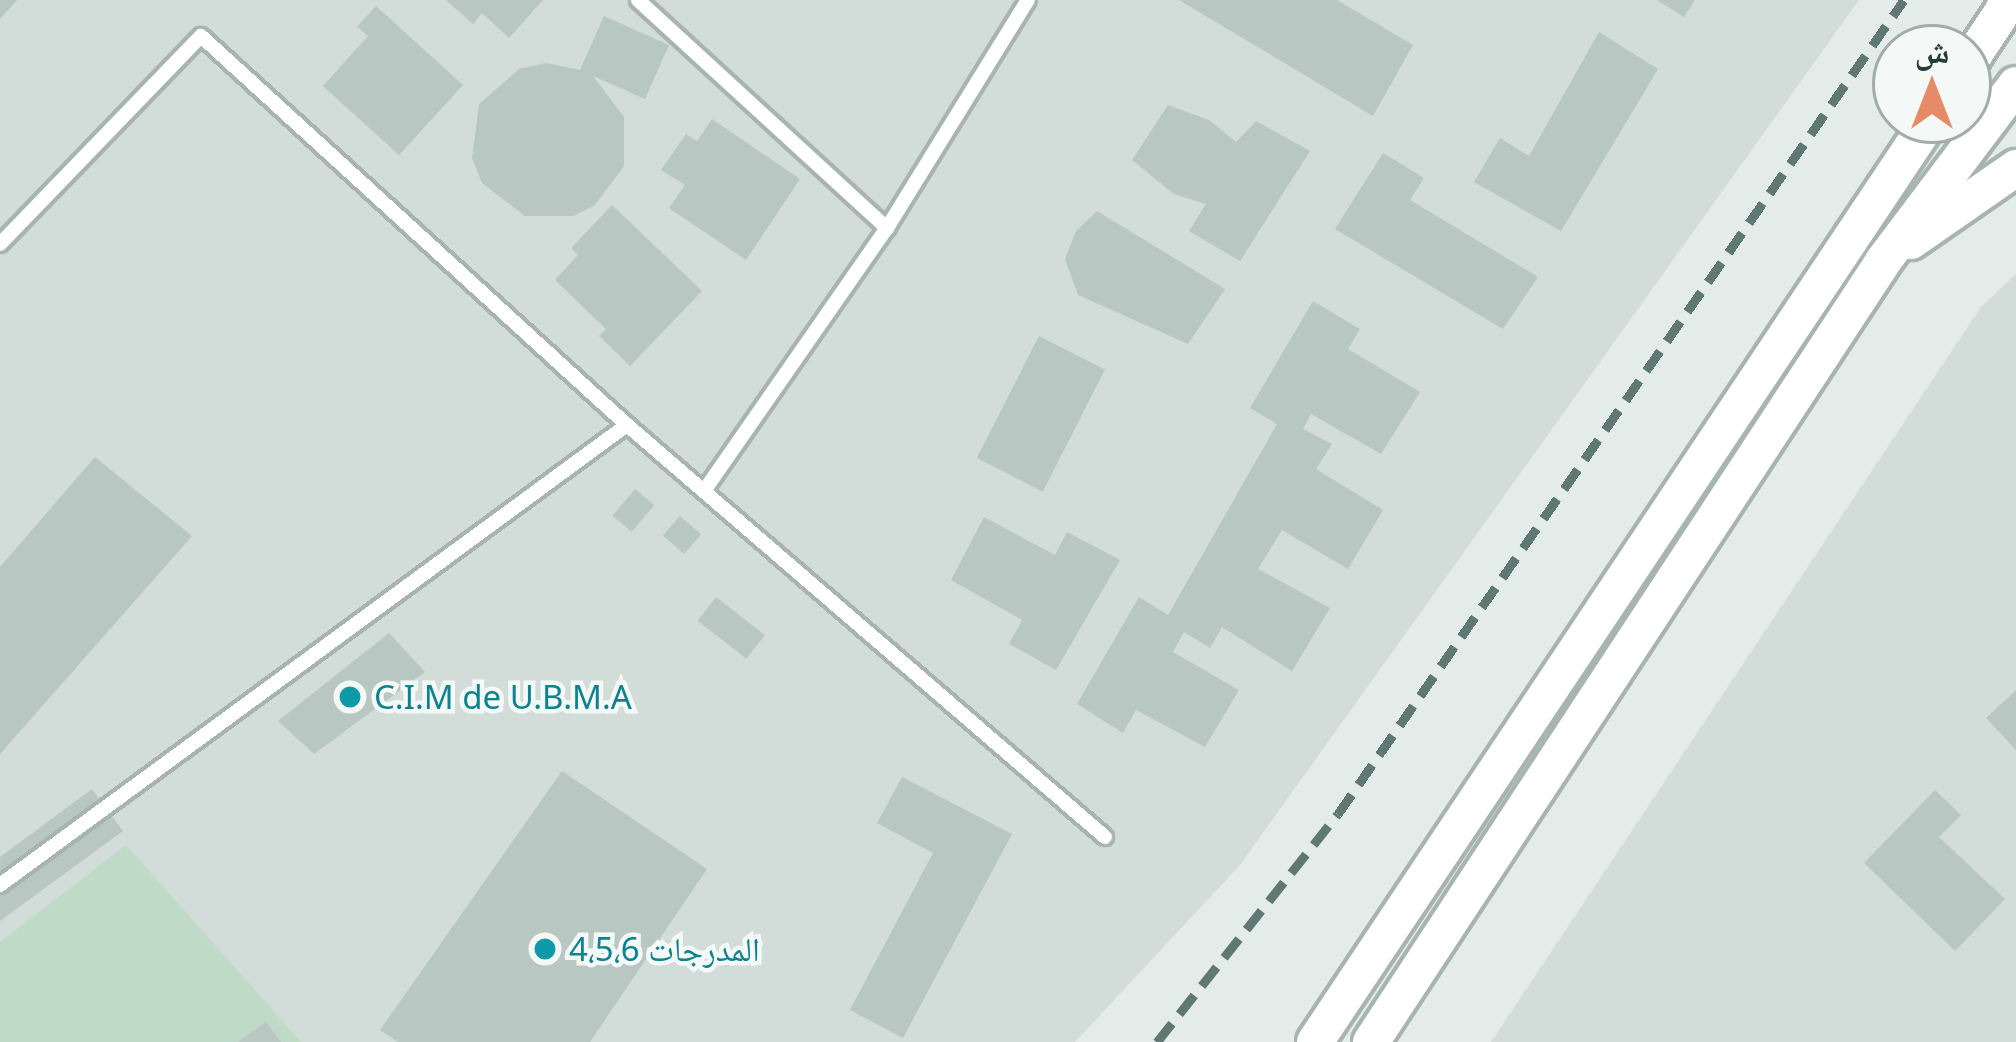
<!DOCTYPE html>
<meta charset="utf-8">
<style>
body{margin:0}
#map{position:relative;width:2016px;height:1042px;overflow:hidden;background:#e4ece9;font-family:"Noto Sans","Noto Naskh Arabic",sans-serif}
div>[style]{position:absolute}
.built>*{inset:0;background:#d2dcd8}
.green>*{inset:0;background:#bfdbc7}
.building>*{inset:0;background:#b9c7c2;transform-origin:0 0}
.roads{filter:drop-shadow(3px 0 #a7b4b0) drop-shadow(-3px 0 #a7b4b0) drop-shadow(0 3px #a7b4b0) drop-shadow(0 -3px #a7b4b0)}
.service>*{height:14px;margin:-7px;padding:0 7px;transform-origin:7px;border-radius:7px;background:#fff}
.secondary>*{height:36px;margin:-18px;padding:0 18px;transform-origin:18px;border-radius:18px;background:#fff}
.rail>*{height:9px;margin-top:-4.5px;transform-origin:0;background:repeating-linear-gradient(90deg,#5f7872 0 24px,transparent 0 36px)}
.dots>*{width:33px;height:33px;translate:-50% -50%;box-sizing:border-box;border:6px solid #f4f9f7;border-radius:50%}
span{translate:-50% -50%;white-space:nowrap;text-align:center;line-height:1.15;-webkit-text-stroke:9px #f4f9f7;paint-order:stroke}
.culture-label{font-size:33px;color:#0d838f}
.left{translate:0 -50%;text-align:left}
.north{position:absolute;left:1872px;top:24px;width:120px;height:120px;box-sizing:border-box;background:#f4f9f7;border:3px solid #a1adaa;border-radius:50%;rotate:0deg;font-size:33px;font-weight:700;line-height:48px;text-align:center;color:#253c37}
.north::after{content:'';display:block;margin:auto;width:42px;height:54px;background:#e68b68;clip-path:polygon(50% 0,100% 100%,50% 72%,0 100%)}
</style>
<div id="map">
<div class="built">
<div style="clip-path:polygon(0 0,1859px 0,1240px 865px,1075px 1042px,0 1042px)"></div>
<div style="clip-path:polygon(2016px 274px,2016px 1042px,1491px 1042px,1981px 307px)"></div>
</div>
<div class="green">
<div style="clip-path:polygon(126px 845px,301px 1042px,0 1042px,0 942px)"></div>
</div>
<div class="building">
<div style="clip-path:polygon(0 0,17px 0,0 19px)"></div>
<div style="clip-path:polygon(446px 0,543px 0,509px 38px,482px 13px,473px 24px)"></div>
<div style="clip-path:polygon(1179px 0,1337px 0,1413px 45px,1373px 116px)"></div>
<div style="clip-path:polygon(1657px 0,1695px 0,1684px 17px)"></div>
<div style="clip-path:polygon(376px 6px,463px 85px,399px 155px,323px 86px,368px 36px,357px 27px)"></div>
<div style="clip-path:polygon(604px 16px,669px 45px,645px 99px,593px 76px,624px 117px,624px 166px,595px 205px,573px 216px,525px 216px,482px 183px,472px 158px,479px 104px,519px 69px,546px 63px,580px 70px)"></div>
<div style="clip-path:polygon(1599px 32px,1658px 69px,1561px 231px,1474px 182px,1500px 138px,1529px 156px)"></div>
<div style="clip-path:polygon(1168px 105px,1209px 120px,1236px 142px,1256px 121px,1310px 151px,1240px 261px,1189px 231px,1206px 204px,1174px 194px,1132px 160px)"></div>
<div style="clip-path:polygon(712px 119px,800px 179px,746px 260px,669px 208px,685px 185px,661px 170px,686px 134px,697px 141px)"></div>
<div style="clip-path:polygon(1383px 153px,1424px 178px,1410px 200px,1538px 277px,1503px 329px,1335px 229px)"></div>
<div style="clip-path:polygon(612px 205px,702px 291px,630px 366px,599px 336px,606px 329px,555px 280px,578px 255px,571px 248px)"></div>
<div style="clip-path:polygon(1097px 211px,1225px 289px,1188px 344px,1078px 295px,1065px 259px,1076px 231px)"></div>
<div style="clip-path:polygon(1313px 301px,1360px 329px,1348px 349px,1420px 392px,1381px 454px,1311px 414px,1303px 429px,1332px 444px,1316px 469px,1383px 510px,1348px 569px,1282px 530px,1258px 569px,1330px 608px,1292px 671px,1222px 627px,1210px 648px,1184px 632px,1173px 652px,1239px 690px,1205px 747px,1136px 710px,1123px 733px,1077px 704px,1139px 597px,1168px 615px,1277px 424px,1250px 408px)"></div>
<div style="left:1039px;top:336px;width:74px;height:137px;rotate:27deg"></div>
<div style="clip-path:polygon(95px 457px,192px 536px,0 754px,0 567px)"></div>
<div style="left:635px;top:489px;width:25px;height:35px;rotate:40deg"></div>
<div style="left:680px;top:516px;width:28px;height:26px;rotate:41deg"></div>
<div style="clip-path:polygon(984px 517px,1055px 555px,1067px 532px,1120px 560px,1056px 670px,1009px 644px,1022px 620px,951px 580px)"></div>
<div style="left:716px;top:597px;width:62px;height:30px;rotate:38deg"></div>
<div style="clip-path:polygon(389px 633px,425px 672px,314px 754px,278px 721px)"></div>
<div style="clip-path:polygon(2016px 690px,2016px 750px,1986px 718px)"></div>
<div style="clip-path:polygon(562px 771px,707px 869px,590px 1042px,398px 1042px,380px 1030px)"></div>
<div style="clip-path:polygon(902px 777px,1012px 834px,903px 1038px,850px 1010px,933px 853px,877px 823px)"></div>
<div style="clip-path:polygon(92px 789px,123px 831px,0 921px,0 857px)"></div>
<div style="clip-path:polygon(1935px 790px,1961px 815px,1939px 837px,2005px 899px,1955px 951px,1864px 863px)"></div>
<div style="clip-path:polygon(266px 1022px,281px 1042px,238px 1042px)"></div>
</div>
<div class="roads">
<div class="service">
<div style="left:638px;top:0;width:338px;rotate:42.5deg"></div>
<div style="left:0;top:244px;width:289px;rotate:-46deg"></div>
<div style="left:201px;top:36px;width:577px;rotate:42.4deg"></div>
<div style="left:627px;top:425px;width:631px;rotate:40.76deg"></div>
<div style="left:704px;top:491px;width:320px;rotate:-55.2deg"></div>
<div style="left:887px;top:228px;width:268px;rotate:-58.3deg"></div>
<div style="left:0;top:885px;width:778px;rotate:-36.27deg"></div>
</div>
<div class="secondary">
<div style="left:1968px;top:64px;width:77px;rotate:-56.7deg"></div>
<div style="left:1911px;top:241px;width:128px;rotate:-34.8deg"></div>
<div style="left:1315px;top:1042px;width:1108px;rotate:-56.3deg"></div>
<div style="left:1371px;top:1042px;width:935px;rotate:-56.73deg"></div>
<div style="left:1884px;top:260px;width:219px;rotate:-53deg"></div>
</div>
</div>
<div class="rail">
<div style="left:1157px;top:1042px;width:291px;rotate:-51.6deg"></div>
<div style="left:1338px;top:814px;width:991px;rotate:-55.19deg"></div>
</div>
<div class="dots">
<div style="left:350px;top:697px;background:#0f9aa8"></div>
<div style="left:545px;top:949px;background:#0f9aa8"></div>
</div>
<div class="culture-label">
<span class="left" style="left:374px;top:697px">C.I.M de U.B.M.A</span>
<span class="left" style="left:569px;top:949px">المدرجات 4،5،6</span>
</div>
<div class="north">ش</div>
</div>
